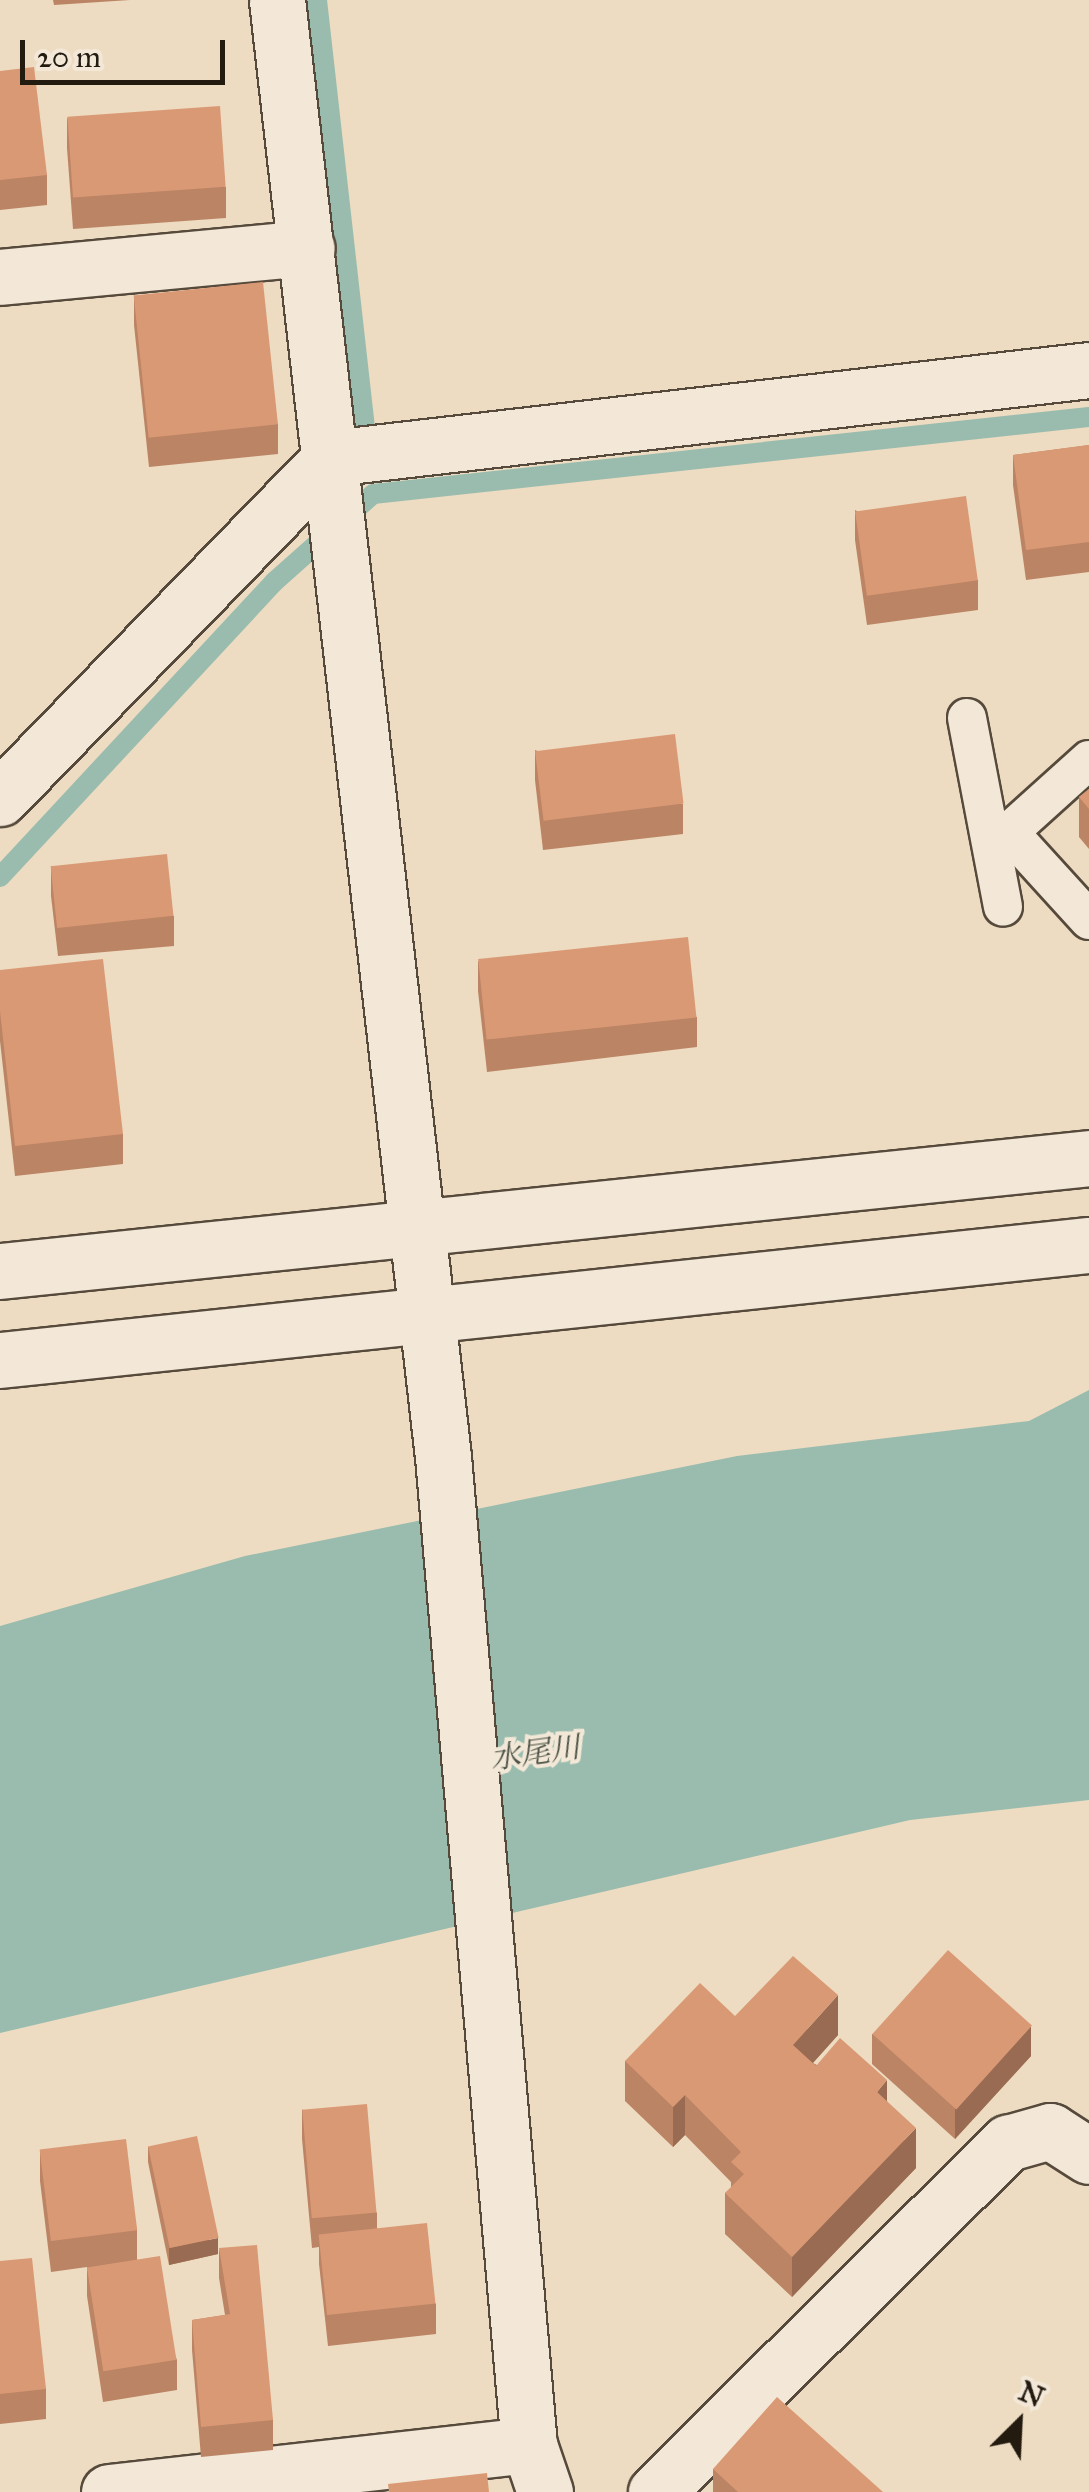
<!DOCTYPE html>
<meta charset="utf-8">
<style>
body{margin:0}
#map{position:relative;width:1089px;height:2492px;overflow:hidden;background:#eddcc1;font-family:"IM FELL Great Primer","Noto Serif JP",serif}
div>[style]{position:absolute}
.water>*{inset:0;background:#9abcae}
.stream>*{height:20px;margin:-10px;padding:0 10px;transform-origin:10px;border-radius:10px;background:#9abcae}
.roads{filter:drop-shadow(2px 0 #564a3c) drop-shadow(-2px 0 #564a3c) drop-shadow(0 2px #564a3c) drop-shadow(0 -2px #564a3c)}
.service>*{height:38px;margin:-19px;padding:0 19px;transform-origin:19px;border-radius:19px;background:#f3e8d7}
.minor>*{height:55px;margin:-27.5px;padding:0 27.5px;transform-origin:27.5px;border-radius:27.5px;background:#f3e8d7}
.tertiary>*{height:55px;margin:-27.5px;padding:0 27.5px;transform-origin:27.5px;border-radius:27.5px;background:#f3e8d7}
.wall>*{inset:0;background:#bb8465}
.shaded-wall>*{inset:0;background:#996b52}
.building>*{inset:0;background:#da9975;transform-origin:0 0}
span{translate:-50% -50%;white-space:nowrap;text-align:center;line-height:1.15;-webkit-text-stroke:8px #f3e8d7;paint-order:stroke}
.water-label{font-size:30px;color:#4d5347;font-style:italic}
.north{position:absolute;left:969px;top:2372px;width:100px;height:100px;-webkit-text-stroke:8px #f3e8d7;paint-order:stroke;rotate:24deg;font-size:28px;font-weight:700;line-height:40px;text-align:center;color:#231a10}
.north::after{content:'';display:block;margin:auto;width:35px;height:45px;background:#231a10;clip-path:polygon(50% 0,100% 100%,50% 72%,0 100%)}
.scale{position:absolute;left:20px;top:40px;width:205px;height:45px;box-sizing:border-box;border:5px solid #231a10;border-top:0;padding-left:12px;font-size:30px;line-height:35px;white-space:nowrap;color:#231a10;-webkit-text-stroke:8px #f3e8d7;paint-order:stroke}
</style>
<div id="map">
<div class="water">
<div style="clip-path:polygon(1089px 1390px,1089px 1800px,910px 1820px,0 2033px,0 1626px,245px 1556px,737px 1456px,1029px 1421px)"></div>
</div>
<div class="stream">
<div style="left:317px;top:0;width:456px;rotate:83.6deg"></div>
<div style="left:0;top:877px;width:403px;rotate:-47.1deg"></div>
<div style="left:274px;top:582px;width:132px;rotate:-41.6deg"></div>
<div style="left:373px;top:494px;width:720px;rotate:-6.14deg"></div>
</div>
<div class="roads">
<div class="service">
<div style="left:967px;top:718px;width:192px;rotate:79.2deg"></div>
<div style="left:1089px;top:760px;width:108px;rotate:138deg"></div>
<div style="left:1009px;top:832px;width:119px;rotate:47.7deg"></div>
</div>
<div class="minor">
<div style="left:277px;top:0;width:1466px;rotate:83.5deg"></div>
<div style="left:443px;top:1457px;width:992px;rotate:85.03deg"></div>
<div style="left:529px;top:2445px;width:50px;rotate:71.2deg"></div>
<div style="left:0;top:277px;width:308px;rotate:-5.4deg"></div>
<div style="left:0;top:798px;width:475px;rotate:-45.8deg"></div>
<div style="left:331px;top:458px;width:763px;rotate:-6.62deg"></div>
<div style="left:109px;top:2492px;width:423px;rotate:-6.4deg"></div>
<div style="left:656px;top:2492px;width:496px;rotate:-44.8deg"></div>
<div style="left:1008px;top:2143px;width:44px;rotate:-15.9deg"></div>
<div style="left:1050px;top:2131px;width:46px;rotate:32.7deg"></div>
</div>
<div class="tertiary">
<div style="left:0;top:1271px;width:1095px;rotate:-5.92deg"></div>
<div style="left:0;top:1360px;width:1095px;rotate:-6.03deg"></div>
</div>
</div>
<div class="wall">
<div style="clip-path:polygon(53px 0,130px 0,54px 5px)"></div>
<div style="clip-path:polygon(0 71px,47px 175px,47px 205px,0 210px)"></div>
<div style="clip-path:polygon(67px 118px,226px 187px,226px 218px,73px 229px,67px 148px)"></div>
<div style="clip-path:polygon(134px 295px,278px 424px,278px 454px,149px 467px,134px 325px)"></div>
<div style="clip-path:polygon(1089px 445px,1089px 572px,1026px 580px,1013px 485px,1013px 455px)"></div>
<div style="clip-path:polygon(855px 510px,978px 580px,978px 610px,867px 625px,855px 540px)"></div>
<div style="clip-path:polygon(535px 750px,683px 804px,683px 834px,543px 850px,535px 780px)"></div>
<div style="clip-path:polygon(1089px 789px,1089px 849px,1079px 837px,1079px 797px)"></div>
<div style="clip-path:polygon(51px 866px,174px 916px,174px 946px,58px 956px,51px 896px)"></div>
<div style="clip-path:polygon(478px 961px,697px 1017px,697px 1047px,487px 1072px,478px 991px)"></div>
<div style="clip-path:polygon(0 970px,123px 1134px,123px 1164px,15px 1176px,0 1041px)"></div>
<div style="clip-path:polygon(735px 2016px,838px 2035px,813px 2063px,887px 2101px,916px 2168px,792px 2297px,725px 2234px,725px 2193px,731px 2188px,731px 2182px,685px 2135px,673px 2147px,625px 2101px,625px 2061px)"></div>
<div style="clip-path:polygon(872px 2034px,1031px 2056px,955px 2139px,872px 2064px)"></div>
<div style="clip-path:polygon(302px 2109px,377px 2213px,377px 2228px,436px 2304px,436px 2334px,328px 2346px,319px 2264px,319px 2247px,312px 2248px,302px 2139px)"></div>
<div style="clip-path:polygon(148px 2146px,218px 2254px,169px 2265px,148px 2162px)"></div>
<div style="clip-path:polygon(40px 2151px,137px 2230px,137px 2259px,177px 2360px,177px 2390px,103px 2402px,87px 2296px,87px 2267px,51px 2272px,40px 2181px)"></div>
<div style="clip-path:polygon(219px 2248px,273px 2420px,273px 2450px,201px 2457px,192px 2350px,192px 2320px,225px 2315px,219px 2278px)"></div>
<div style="clip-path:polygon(0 2261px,46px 2389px,46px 2419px,0 2424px)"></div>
<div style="clip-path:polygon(713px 2469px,883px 2492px,713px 2492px)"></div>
</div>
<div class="shaded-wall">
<div style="clip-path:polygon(838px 1995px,838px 2035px,793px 2085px,793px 2045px)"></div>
<div style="clip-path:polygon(1031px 2026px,1031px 2056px,955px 2139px,955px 2109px)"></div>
<div style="clip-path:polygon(887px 2080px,887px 2120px,877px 2092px)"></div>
<div style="clip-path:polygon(685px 2095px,685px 2135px,673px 2147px,673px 2107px)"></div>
<div style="clip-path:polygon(916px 2128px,916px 2168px,792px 2297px,792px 2257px)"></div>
<div style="clip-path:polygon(218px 2238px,218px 2254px,169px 2265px,169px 2248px)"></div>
</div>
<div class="building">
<div style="clip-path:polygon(34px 67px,47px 175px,0 180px,0 71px)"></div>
<div style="left:220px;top:106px;width:81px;height:153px;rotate:86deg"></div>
<div style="left:263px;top:282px;width:143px;height:130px;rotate:84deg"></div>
<div style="clip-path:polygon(1089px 445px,1089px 542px,1026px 550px,1013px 455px)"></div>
<div style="left:966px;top:496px;width:85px;height:112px;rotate:82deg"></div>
<div style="left:675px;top:734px;width:70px;height:141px;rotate:83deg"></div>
<div style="clip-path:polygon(1089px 789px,1089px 809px,1079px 797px)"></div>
<div style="left:167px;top:854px;width:62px;height:117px;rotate:84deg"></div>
<div style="left:688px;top:937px;width:81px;height:211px;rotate:84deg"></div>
<div style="clip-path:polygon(103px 959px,123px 1134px,15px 1146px,0 1011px,0 970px)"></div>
<div style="left:948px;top:1950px;width:113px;height:113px;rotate:42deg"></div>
<div style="clip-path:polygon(793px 1956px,838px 1995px,793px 2045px,816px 2066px,840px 2038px,887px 2080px,877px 2092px,916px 2128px,792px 2257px,725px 2193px,744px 2174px,731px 2162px,741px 2152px,685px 2095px,673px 2107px,625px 2061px,700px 1983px,735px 2016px)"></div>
<div style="left:367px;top:2104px;width:109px;height:65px;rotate:85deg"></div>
<div style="left:197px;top:2136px;width:104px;height:50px;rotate:78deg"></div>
<div style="left:126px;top:2139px;width:92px;height:87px;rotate:83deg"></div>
<div style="left:427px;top:2223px;width:81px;height:109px;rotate:84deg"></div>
<div style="clip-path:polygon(257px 2245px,273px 2420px,201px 2427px,192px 2320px,230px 2314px,219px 2248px)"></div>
<div style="left:160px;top:2256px;width:105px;height:74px;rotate:81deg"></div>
<div style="clip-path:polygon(32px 2258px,46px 2389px,0 2394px,0 2261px)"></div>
<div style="clip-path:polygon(777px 2397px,883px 2492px,738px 2492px,713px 2469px)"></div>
<div style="clip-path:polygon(487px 2473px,489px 2492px,389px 2492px,388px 2484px)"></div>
</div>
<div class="water-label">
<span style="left:535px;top:1753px;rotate:-8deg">水尾川</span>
</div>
<div class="north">N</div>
<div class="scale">20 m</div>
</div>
